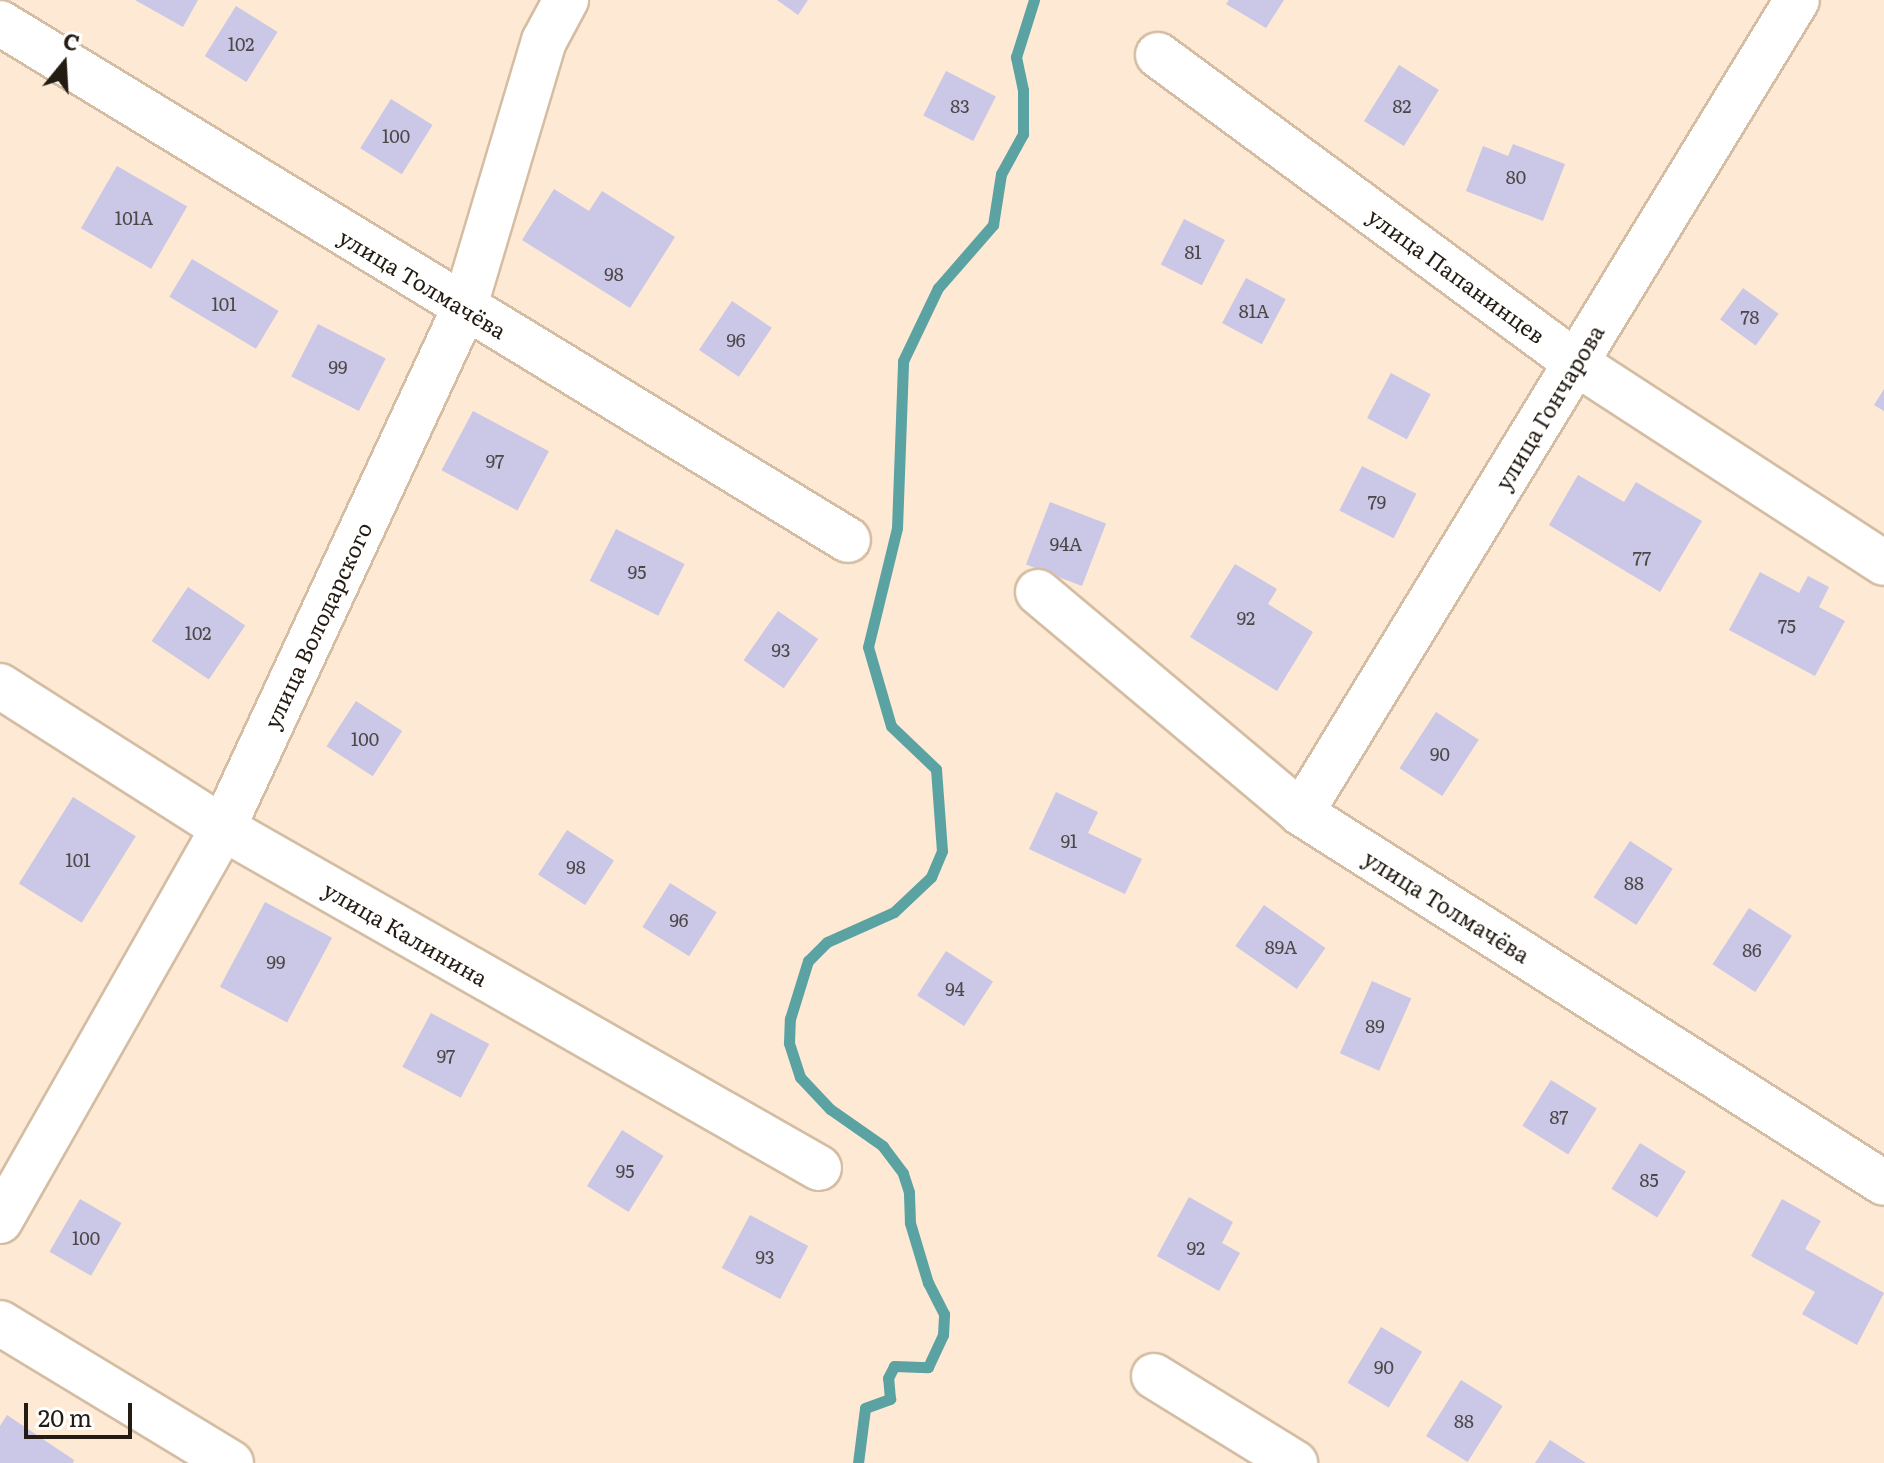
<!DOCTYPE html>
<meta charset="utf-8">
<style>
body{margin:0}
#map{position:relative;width:1884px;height:1463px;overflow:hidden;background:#fde9d4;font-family:Literata,serif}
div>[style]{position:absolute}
.stream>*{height:11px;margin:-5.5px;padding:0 5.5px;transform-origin:5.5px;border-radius:5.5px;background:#5ba2a3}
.building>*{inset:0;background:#cac7e7;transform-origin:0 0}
.roads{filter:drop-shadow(2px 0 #d4bda2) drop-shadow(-2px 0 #d4bda2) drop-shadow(0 2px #d4bda2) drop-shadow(0 -2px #d4bda2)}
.street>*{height:44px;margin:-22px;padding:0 22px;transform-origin:22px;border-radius:22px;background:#fff}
span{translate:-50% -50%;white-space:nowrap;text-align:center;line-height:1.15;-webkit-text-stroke:8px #fff;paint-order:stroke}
.number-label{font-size:18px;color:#4e4747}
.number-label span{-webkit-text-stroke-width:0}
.street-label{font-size:22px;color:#241c12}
.north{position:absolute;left:24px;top:24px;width:80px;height:80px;-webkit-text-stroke:6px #fff;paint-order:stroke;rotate:18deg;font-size:22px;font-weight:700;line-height:32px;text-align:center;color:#241c12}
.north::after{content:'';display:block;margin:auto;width:28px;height:36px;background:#241c12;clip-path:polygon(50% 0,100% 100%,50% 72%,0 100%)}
.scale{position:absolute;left:24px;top:1403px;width:108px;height:36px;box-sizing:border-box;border:4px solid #241c12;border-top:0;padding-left:10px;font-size:24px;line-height:28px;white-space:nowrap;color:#241c12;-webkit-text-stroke:6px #fff;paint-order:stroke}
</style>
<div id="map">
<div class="stream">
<div style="left:858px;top:1463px;width:55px;rotate:-82.7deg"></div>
<div style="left:865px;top:1408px;width:27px;rotate:-20deg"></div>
<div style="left:890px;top:1399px;width:21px;rotate:-95deg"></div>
<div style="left:888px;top:1378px;width:13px;rotate:-63deg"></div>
<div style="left:894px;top:1366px;width:34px;rotate:2deg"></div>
<div style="left:928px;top:1367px;width:35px;rotate:-65deg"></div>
<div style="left:943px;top:1335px;width:21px;rotate:-87deg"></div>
<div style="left:944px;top:1314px;width:35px;rotate:-117deg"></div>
<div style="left:928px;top:1283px;width:63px;rotate:-106.7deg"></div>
<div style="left:910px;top:1223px;width:31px;rotate:-92deg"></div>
<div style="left:909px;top:1192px;width:20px;rotate:-108deg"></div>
<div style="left:903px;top:1173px;width:34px;rotate:-127deg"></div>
<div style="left:883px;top:1146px;width:65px;rotate:-145.1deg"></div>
<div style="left:830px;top:1109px;width:44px;rotate:-133.2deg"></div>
<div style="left:800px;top:1077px;width:36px;rotate:-108deg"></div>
<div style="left:789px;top:1043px;width:24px;rotate:-88deg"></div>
<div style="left:790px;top:1019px;width:61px;rotate:-72.8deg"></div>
<div style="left:808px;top:961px;width:27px;rotate:-45deg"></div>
<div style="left:827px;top:942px;width:73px;rotate:-24.1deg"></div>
<div style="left:894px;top:912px;width:51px;rotate:-43.4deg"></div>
<div style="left:931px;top:877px;width:28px;rotate:-67deg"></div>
<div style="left:942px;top:851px;width:82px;rotate:-94.2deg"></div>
<div style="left:936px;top:769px;width:62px;rotate:-136.3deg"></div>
<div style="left:891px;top:726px;width:82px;rotate:-106.2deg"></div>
<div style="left:868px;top:647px;width:122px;rotate:-76.3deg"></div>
<div style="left:897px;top:528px;width:167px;rotate:-87.9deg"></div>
<div style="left:903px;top:361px;width:81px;rotate:-64.4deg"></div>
<div style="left:938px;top:288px;width:84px;rotate:-48.9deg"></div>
<div style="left:993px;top:225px;width:52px;rotate:-81.1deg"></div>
<div style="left:1001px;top:174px;width:46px;rotate:-61.2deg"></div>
<div style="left:1023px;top:134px;width:44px;rotate:-90deg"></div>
<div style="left:1023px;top:90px;width:34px;rotate:-102deg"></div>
<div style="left:1016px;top:57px;width:60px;rotate:-72.5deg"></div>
</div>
<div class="building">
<div style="clip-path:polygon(135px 0,198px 0,183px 27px)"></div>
<div style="clip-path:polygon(777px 0,808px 0,798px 15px)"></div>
<div style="clip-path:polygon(1229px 0,1284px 0,1266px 28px,1226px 4px)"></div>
<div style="left:236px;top:6px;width:49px;height:59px;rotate:32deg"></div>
<div style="left:1399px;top:65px;width:47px;height:66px;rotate:32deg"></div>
<div style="left:946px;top:71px;width:56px;height:50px;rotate:27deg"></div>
<div style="left:391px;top:99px;width:49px;height:58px;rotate:32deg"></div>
<div style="clip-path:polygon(1513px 144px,1565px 164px,1543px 221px,1466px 191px,1483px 146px,1508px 156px)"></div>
<div style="left:117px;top:166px;width:81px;height:72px;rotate:30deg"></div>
<div style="clip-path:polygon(554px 189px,589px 211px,602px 191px,675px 237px,630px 308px,522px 240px)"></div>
<div style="left:1184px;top:219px;width:46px;height:51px;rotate:27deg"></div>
<div style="left:192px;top:259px;width:101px;height:44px;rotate:31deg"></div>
<div style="left:1246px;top:278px;width:45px;height:51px;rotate:28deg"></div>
<div style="left:1743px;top:288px;width:44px;height:39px;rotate:36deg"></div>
<div style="left:732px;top:301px;width:48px;height:59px;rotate:34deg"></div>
<div style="left:318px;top:324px;width:76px;height:59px;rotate:27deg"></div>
<div style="left:1391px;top:373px;width:45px;height:51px;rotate:28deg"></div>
<div style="clip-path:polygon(1884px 389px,1884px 411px,1874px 405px)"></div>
<div style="left:473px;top:411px;width:86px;height:67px;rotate:28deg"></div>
<div style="left:1362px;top:466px;width:61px;height:50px;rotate:27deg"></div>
<div style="clip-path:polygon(1578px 475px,1624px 502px,1636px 482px,1702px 521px,1660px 592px,1549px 525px)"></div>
<div style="left:1050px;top:502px;width:60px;height:67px;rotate:21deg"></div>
<div style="left:616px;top:529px;width:77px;height:58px;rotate:27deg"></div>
<div style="clip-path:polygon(1235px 564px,1277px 589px,1268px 604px,1313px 632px,1277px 691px,1190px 637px)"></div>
<div style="clip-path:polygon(1760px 572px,1799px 593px,1808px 576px,1829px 587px,1819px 607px,1845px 621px,1815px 676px,1729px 630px)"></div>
<div style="left:188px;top:587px;width:69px;height:65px;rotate:34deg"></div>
<div style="left:778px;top:611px;width:49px;height:60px;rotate:35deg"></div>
<div style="left:356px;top:701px;width:55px;height:54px;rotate:33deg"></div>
<div style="left:1436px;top:712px;width:51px;height:67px;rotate:33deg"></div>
<div style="clip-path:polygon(1056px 792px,1098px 812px,1088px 833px,1142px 859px,1125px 894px,1029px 849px)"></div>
<div style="left:73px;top:797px;width:74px;height:102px;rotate:32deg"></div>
<div style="left:567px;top:830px;width:56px;height:53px;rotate:33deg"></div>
<div style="left:1630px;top:841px;width:51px;height:67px;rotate:33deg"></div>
<div style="left:670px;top:883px;width:55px;height:52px;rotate:32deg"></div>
<div style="left:265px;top:902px;width:76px;height:96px;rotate:28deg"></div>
<div style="left:1264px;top:905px;width:75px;height:50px;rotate:35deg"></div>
<div style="left:1749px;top:908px;width:51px;height:67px;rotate:33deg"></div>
<div style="left:946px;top:951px;width:56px;height:53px;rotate:33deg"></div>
<div style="left:1372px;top:981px;width:43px;height:79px;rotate:24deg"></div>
<div style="left:431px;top:1013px;width:66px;height:61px;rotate:28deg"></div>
<div style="left:1551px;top:1080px;width:54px;height:54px;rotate:32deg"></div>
<div style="left:622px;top:1130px;width:49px;height:66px;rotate:32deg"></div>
<div style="left:1640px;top:1143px;width:54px;height:54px;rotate:32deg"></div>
<div style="clip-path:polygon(1189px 1197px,1233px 1222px,1222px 1243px,1240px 1253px,1219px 1291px,1157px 1256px)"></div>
<div style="left:80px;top:1199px;width:48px;height:61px;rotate:30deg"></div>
<div style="clip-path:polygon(1782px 1199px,1821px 1221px,1805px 1249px,1884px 1293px,1857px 1345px,1802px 1314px,1815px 1292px,1751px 1256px)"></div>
<div style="left:750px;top:1215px;width:66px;height:60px;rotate:28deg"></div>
<div style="left:1381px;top:1327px;width:48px;height:65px;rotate:31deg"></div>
<div style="left:1461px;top:1380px;width:49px;height:66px;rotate:32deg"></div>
<div style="clip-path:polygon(7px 1415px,74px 1460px,73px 1463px,0 1463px,0 1426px)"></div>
<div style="clip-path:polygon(1550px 1440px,1586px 1463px,1535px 1463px)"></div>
</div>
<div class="roads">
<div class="street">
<div style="left:0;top:23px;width:993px;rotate:31.37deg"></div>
<div style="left:1158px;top:55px;width:519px;rotate:36.38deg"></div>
<div style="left:1576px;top:363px;width:367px;rotate:33deg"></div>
<div style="left:1038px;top:592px;width:344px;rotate:40deg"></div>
<div style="left:1301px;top:813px;width:690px;rotate:32.4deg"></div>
<div style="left:0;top:686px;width:264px;rotate:32.5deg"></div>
<div style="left:223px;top:828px;width:686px;rotate:29.7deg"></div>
<div style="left:1301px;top:813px;width:952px;rotate:-58.61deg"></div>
<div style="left:0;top:1221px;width:452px;rotate:-60.4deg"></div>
<div style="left:223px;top:828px;width:572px;rotate:-65.09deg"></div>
<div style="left:464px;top:309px;width:280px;rotate:-73.4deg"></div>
<div style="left:544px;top:41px;width:47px;rotate:-61.8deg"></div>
<div style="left:0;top:1323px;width:270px;rotate:31.2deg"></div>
<div style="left:1154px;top:1376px;width:166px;rotate:31.7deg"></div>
</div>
</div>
<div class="number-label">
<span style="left:241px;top:44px">102</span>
<span style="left:960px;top:106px">83</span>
<span style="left:1402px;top:106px">82</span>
<span style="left:396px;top:136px">100</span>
<span style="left:1516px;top:177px">80</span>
<span style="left:134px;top:218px">101А</span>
<span style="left:1193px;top:252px">81</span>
<span style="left:614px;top:274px">98</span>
<span style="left:224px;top:304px">101</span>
<span style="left:1254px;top:311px">81А</span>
<span style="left:1750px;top:317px">78</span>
<span style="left:736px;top:340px">96</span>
<span style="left:338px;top:367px">99</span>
<span style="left:495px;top:461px">97</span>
<span style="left:1377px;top:502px">79</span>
<span style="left:1066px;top:544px">94А</span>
<span style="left:1642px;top:558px">77</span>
<span style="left:637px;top:572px">95</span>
<span style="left:1246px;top:618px">92</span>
<span style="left:1787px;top:626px">75</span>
<span style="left:198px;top:633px">102</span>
<span style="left:781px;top:650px">93</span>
<span style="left:365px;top:739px">100</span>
<span style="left:1440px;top:754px">90</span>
<span style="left:1069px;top:841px">91</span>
<span style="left:78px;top:860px">101</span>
<span style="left:576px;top:867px">98</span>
<span style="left:1634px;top:883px">88</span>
<span style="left:679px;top:920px">96</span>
<span style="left:1281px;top:947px">89А</span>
<span style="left:1752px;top:950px">86</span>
<span style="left:276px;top:962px">99</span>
<span style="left:955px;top:989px">94</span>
<span style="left:1375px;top:1026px">89</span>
<span style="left:446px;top:1056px">97</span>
<span style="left:1559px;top:1117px">87</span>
<span style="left:625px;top:1171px">95</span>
<span style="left:1649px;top:1180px">85</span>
<span style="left:86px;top:1238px">100</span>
<span style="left:1196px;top:1248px">92</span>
<span style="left:765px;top:1257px">93</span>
<span style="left:1384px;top:1367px">90</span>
<span style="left:1464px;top:1421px">88</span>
</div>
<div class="street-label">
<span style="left:1457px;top:275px;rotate:36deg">улица Папанинцев</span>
<span style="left:423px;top:283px;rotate:31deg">улица Толмачёва</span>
<span style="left:1549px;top:407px;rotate:-59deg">улица Гончарова</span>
<span style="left:317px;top:625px;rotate:-65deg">улица Володарского</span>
<span style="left:1447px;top:906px;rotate:32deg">улица Толмачёва</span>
<span style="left:406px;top:933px;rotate:30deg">улица Калинина</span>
</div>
<div class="north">С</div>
<div class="scale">20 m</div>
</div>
